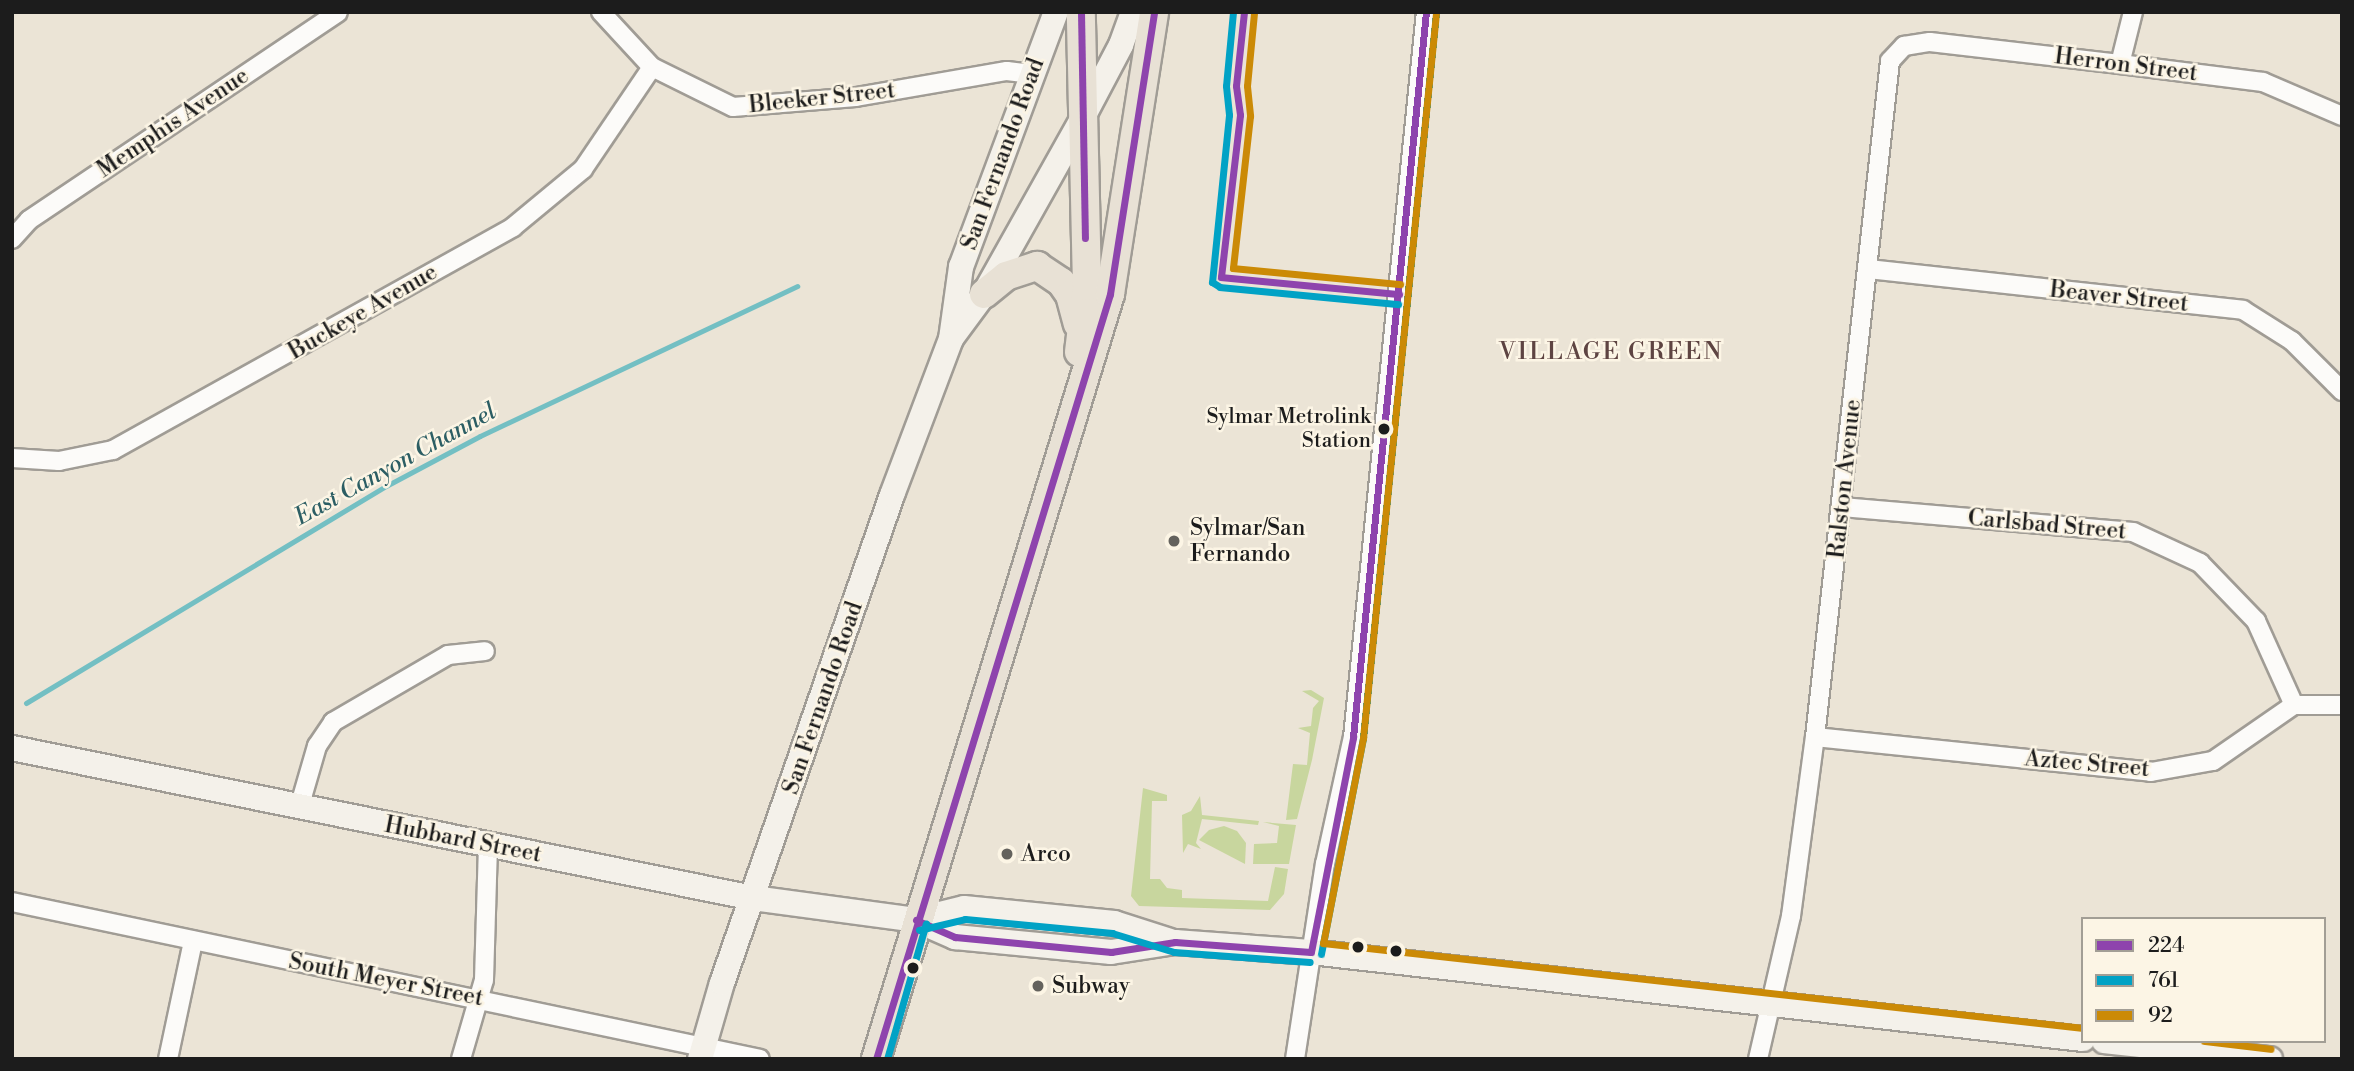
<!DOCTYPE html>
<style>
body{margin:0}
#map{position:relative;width:2354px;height:1071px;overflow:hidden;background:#ebe4d6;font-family:"Libre Bodoni",serif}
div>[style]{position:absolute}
.green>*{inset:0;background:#c8d69e}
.stream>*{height:5px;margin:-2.5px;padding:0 2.5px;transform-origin:2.5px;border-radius:2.5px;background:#73bfc3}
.roads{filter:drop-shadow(2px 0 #a09c95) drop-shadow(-2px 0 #a09c95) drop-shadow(0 2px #a09c95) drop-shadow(0 -2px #a09c95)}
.minor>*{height:18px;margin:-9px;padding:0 9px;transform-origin:9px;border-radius:9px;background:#fcfbf9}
.secondary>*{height:24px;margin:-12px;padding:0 12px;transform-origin:12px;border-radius:12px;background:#f4f1ea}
.primary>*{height:28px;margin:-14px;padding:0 14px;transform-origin:14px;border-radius:14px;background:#e8e1d5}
.bus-1>*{height:7px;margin:-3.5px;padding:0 3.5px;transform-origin:3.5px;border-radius:3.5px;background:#8e44ad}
.bus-2>*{height:7px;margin:-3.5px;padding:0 3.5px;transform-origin:3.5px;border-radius:3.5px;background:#01a2c5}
.bus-3>*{height:7px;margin:-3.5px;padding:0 3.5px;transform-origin:3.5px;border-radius:3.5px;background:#cb8a06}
.dots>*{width:19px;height:19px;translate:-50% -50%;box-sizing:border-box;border:4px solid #fcf5e5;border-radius:50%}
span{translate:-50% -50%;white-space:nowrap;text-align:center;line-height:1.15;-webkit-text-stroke:5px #fcf5e5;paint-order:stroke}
.bus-label{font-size:21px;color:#1c1c1c}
.right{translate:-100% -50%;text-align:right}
.street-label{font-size:23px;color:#1c1c1c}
.poi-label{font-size:23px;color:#1c1c1c}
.left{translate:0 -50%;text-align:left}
.neighbourhood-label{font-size:24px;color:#5e4442;letter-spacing:2px}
.water-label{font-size:24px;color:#2c5e64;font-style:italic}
.frame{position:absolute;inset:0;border:14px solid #1c1c1c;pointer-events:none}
.legend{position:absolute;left:2081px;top:917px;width:245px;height:126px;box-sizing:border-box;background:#fcf5e5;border:2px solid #a29e95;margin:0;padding:9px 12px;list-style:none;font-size:21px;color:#1c1c1c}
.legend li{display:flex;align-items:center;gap:14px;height:35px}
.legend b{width:35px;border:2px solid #a29e95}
</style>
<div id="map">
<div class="green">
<div style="clip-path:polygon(1311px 690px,1324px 698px,1312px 760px,1297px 819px,1286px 820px,1293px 764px,1307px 765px,1310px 733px,1298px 728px,1311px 726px,1313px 708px,1319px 701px,1302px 691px)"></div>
<div style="clip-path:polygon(1143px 788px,1167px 795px,1167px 801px,1152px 801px,1150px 879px,1160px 879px,1167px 888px,1182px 890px,1182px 898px,1268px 901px,1275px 867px,1288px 869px,1284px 894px,1270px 910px,1139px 906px,1131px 896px)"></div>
<div style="clip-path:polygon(1200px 796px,1202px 815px,1259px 821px,1258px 825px,1202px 819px,1196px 843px,1201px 849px,1188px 844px,1183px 853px,1182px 815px,1191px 811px)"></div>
<div style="clip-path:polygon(1263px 822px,1296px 825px,1289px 864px,1253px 864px,1254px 844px,1277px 843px,1279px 826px)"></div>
<div style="clip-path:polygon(1224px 826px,1237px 831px,1246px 843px,1245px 864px,1199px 840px,1209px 830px)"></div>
</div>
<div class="stream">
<div style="left:26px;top:703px;width:420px;rotate:-31.1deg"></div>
<div style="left:386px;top:486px;width:106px;rotate:-28deg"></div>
<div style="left:480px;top:436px;width:351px;rotate:-25.3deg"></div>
</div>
<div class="roads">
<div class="minor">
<div style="left:601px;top:12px;width:75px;rotate:47.2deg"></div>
<div style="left:652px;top:67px;width:90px;rotate:26.3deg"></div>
<div style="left:733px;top:107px;width:123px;rotate:-4.6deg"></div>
<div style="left:856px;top:97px;width:153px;rotate:-9.8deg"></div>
<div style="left:1007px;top:71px;width:25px;rotate:7deg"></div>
<div style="left:2120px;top:64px;width:54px;rotate:-76deg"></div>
<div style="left:12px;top:239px;width:25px;rotate:-48deg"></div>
<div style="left:29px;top:220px;width:372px;rotate:-33.9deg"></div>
<div style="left:1868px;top:269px;width:377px;rotate:6.2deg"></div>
<div style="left:2243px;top:310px;width:58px;rotate:32.3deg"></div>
<div style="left:2292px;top:341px;width:71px;rotate:45deg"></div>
<div style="left:12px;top:458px;width:47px;rotate:3.7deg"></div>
<div style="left:59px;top:461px;width:55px;rotate:-11.5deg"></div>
<div style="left:113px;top:450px;width:458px;rotate:-29.1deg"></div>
<div style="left:513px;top:227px;width:91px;rotate:-39.6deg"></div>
<div style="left:583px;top:169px;width:123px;rotate:-55.9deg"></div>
<div style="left:1842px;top:507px;width:292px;rotate:4.9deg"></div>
<div style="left:2133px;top:532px;width:74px;rotate:24.8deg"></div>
<div style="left:2200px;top:563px;width:81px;rotate:46deg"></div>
<div style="left:2256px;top:621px;width:92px;rotate:65.7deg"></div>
<div style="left:1815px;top:737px;width:338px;rotate:5.9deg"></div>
<div style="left:2151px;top:772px;width:63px;rotate:-10.1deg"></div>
<div style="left:2213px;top:761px;width:98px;rotate:-34.7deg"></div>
<div style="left:2294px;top:705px;width:48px"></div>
<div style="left:299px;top:808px;width:65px;rotate:-73.8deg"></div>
<div style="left:317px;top:746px;width:29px;rotate:-56deg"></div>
<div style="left:333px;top:722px;width:133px;rotate:-30.2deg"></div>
<div style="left:448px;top:655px;width:37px;rotate:-6deg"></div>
<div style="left:12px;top:902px;width:764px;rotate:11.85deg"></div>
<div style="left:168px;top:1059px;width:121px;rotate:-78deg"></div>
<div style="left:461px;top:1059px;width:82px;rotate:-73.8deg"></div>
<div style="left:484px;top:980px;width:136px;rotate:-88.3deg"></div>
<div style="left:1295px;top:1059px;width:197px;rotate:-81.3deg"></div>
<div style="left:1325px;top:864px;width:130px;rotate:-77.6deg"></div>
<div style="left:1353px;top:737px;width:729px;rotate:-84.25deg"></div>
<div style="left:1758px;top:1059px;width:147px;rotate:-77deg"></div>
<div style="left:1791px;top:916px;width:181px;rotate:-82.4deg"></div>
<div style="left:1815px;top:737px;width:680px;rotate:-83.67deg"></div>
<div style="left:1890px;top:61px;width:21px;rotate:-47deg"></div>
<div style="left:1904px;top:46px;width:26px;rotate:-9deg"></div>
<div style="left:1930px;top:42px;width:191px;rotate:6.6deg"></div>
<div style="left:2120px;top:64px;width:144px;rotate:7.2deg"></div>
<div style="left:2263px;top:82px;width:86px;rotate:23.3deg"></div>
</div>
<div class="secondary">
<div style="left:953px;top:336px;width:52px;rotate:-53.6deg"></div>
<div style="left:984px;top:294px;width:198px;rotate:-60.7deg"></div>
<div style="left:1081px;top:121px;width:86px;rotate:-62.2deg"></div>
<div style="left:1121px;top:45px;width:35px;rotate:-70deg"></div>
<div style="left:12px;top:748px;width:756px;rotate:11.44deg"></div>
<div style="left:753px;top:898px;width:164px;rotate:7.7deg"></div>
<div style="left:916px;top:920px;width:43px;rotate:23.6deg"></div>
<div style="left:955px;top:937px;width:157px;rotate:5.5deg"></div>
<div style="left:1111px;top:952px;width:65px;rotate:-8.9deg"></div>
<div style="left:1175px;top:942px;width:136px;rotate:4.2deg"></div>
<div style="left:1311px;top:952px;width:777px;rotate:6.43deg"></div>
<div style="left:916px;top:920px;width:49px;rotate:-14deg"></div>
<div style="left:964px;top:908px;width:151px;rotate:5.7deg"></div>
<div style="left:1114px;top:923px;width:59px;rotate:17.8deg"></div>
<div style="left:2104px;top:1041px;width:167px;rotate:6.2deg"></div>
<div style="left:700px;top:1059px;width:79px;rotate:-73.9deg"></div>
<div style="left:722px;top:983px;width:517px;rotate:-70.79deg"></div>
<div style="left:892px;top:495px;width:167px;rotate:-69.3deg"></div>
<div style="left:951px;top:339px;width:73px;rotate:-82.1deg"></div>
<div style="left:961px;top:267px;width:272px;rotate:-69.6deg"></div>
</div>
<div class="primary">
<div style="left:984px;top:294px;width:28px;rotate:-39deg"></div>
<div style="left:1006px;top:276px;width:33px;rotate:-18deg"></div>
<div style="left:1037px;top:266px;width:29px;rotate:34deg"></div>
<div style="left:1061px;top:282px;width:16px;rotate:55deg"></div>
<div style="left:1070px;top:295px;width:30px;rotate:75deg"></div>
<div style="left:1079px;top:352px;width:66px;rotate:-83.1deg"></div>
<div style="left:1087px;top:286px;width:274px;rotate:-91.3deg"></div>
<div style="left:876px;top:1059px;width:800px;rotate:-72.99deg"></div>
<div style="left:1110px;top:294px;width:285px;rotate:-81.1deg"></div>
</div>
</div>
<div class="bus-1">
<div style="left:1081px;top:12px;width:226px;rotate:89deg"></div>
<div style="left:1244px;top:12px;width:74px;rotate:96.2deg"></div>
<div style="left:1236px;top:86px;width:29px;rotate:82deg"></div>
<div style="left:1240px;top:115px;width:163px;rotate:96.7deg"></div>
<div style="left:1221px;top:277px;width:179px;rotate:5.5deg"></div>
<div style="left:916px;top:920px;width:43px;rotate:23.6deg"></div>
<div style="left:955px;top:937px;width:157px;rotate:5.5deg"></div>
<div style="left:1111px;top:952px;width:65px;rotate:-8.9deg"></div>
<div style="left:1175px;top:942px;width:136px;rotate:4.2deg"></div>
<div style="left:1311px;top:952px;width:219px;rotate:-78.9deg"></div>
<div style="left:1353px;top:737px;width:729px;rotate:-84.25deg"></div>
<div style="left:876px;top:1059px;width:800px;rotate:-72.99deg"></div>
<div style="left:1110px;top:294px;width:285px;rotate:-81.1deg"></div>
</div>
<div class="bus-2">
<div style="left:1233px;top:12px;width:74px;rotate:95.4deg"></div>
<div style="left:1226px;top:86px;width:29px;rotate:84deg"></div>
<div style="left:1229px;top:115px;width:168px;rotate:95.8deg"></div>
<div style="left:1212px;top:282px;width:9px;rotate:32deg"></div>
<div style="left:1220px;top:287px;width:179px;rotate:5.5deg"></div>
<div style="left:919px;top:930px;width:47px;rotate:-13.4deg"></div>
<div style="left:965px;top:919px;width:148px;rotate:5.4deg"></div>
<div style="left:1112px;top:933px;width:65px;rotate:17deg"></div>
<div style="left:1174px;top:952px;width:136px;rotate:4.2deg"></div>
<div style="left:1321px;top:954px;width:220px;rotate:-79deg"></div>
<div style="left:1363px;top:738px;width:729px;rotate:-84.25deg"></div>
<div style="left:887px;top:1059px;width:141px;rotate:-74deg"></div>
</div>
<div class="bus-3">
<div style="left:1254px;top:13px;width:73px;rotate:95.5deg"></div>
<div style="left:1247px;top:86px;width:30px;rotate:84deg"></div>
<div style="left:1250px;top:116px;width:153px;rotate:96.4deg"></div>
<div style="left:1233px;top:268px;width:168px;rotate:5.5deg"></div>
<div style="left:1436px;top:13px;width:729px;rotate:95.75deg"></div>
<div style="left:1363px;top:738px;width:209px;rotate:101deg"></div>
<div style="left:1323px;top:943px;width:765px;rotate:6.38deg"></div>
<div style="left:2204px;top:1041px;width:67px;rotate:6.8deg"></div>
</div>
<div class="dots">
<div style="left:1384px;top:429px;background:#1c1c1c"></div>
<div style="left:1174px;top:541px;background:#64625d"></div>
<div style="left:1007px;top:854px;background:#64625d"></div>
<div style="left:1358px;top:947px;background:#1c1c1c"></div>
<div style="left:1396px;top:951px;background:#1c1c1c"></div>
<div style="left:913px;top:968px;background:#1c1c1c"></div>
<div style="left:1038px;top:986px;background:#64625d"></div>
</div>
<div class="bus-label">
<span class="right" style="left:1371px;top:429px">Sylmar Metrolink<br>Station</span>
</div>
<div class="street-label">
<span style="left:2126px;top:65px;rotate:7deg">Herron Street</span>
<span style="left:822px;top:98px;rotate:-6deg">Bleeker Street</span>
<span style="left:173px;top:123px;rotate:-34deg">Memphis Avenue</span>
<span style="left:1003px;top:154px;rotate:-70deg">San Fernando Road</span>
<span style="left:2119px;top:297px;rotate:6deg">Beaver Street</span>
<span style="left:363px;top:312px;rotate:-30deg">Buckeye Avenue</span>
<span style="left:1845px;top:479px;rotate:-84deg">Ralston Avenue</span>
<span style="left:2047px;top:525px;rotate:5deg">Carlsbad Street</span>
<span style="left:823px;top:698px;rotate:-71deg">San Fernando Road</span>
<span style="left:2087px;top:764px;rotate:5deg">Aztec Street</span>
<span style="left:463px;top:840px;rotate:11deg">Hubbard Street</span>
<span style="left:386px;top:980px;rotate:11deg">South Meyer Street</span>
</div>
<div class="poi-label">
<span class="left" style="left:1190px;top:541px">Sylmar/San<br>Fernando</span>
<span class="left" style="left:1021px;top:854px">Arco</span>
<span class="left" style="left:1052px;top:986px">Subway</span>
</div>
<div class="neighbourhood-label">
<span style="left:1611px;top:353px">VILLAGE GREEN</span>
</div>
<div class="water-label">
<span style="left:396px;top:465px;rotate:-29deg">East Canyon Channel</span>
</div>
<div class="frame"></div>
<ul class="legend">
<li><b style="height:9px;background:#8e44ad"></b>224</li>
<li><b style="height:9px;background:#01a2c5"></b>761</li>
<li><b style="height:9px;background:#cb8a06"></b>92</li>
</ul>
</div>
